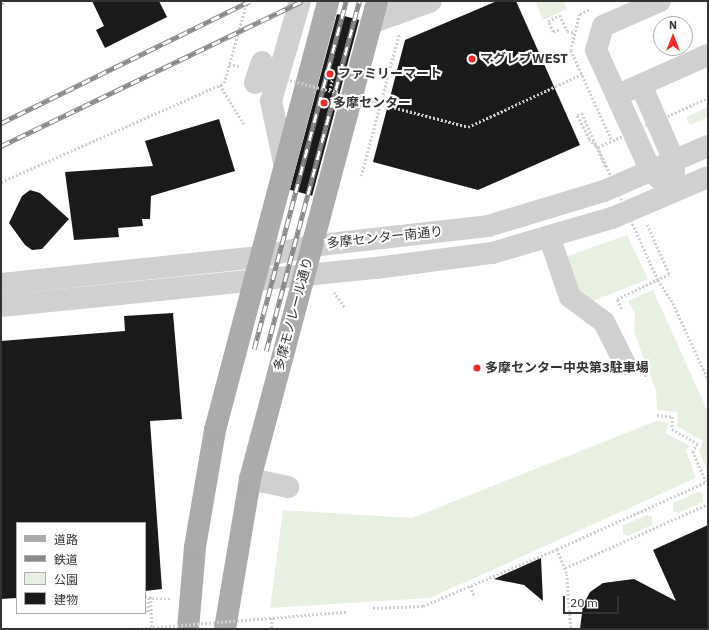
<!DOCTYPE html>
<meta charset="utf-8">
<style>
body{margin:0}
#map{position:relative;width:709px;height:630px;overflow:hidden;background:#fff;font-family:"IBM Plex Sans","Noto Sans JP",sans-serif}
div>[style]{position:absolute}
.green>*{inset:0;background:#e8f0e1}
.building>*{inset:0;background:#1a1a1a;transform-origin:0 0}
.path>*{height:2.5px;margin-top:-1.25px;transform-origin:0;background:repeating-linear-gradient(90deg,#d0d0d0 0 2px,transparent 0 4px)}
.minor>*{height:22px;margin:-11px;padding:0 11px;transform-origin:11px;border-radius:11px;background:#d0d0d0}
.major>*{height:22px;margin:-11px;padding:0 11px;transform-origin:11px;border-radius:11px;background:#ababab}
.rail>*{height:4.5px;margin-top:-2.25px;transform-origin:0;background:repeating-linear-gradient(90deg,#fff 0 9px,#888 0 18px);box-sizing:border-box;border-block:1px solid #888}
.path-bridge>*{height:2.5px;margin-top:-1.25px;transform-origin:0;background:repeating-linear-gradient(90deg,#d0d0d0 0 2px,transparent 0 4px)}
.dots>*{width:11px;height:11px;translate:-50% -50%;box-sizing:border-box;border:2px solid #fff;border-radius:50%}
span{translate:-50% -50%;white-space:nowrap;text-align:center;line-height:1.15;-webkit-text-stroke:4px #fff;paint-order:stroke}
.poi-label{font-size:13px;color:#333;font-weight:700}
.left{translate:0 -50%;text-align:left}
.street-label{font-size:13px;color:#333}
.frame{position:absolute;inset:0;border:2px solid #333;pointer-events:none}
.legend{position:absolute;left:16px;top:522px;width:130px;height:92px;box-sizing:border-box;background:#fff;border:1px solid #adadad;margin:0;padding:5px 7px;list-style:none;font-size:12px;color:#333}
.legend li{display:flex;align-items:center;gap:8px;height:20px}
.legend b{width:20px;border:1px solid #adadad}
.north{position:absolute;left:653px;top:16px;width:40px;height:40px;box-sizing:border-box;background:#fff;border:1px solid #adadad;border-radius:50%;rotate:0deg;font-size:11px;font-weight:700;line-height:16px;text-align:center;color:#333}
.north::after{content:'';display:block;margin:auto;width:14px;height:18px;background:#f72828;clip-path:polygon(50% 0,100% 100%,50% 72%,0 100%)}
.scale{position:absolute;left:563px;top:596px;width:56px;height:18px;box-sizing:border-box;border:2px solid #333;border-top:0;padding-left:5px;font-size:12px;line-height:14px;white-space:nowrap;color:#333;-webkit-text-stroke:3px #fff;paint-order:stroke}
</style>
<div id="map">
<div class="green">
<div style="clip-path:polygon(535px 1px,564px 1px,567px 9px,543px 20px)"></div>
<div style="clip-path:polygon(708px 107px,708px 117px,690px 125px,686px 117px)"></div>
<div style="clip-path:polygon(627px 235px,648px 279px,588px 303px,576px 287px,565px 257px)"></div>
<div style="clip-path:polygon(653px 290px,708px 412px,708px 471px,699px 451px,703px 441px,677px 426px,678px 412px,657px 410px,656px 390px,634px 332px,635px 314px,628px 301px)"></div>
<div style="clip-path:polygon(656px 421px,669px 423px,665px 433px,690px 446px,686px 450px,696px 478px,430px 598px,270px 608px,283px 510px,412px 518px)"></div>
<div style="clip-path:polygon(698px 492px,703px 493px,703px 502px,678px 513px,673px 511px,673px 503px)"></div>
<div style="clip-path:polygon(648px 515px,652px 516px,652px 525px,628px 536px,623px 534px,623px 525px)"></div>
</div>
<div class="building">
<div style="clip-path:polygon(92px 1px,159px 1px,167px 17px,105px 48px,96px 30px,104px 26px)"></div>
<div style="clip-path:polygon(497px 1px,516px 1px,580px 145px,478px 190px,373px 162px,405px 40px)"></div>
<div style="left:337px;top:14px;width:23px;height:182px;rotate:15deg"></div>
<div style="clip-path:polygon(219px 119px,235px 171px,151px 196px,150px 219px,142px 219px,143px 226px,118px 228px,119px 237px,74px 240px,65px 172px,153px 166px,145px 141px)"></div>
<div style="clip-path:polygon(30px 190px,40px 193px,69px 219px,42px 249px,32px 250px,25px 245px,9px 223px,22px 196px)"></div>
<div style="clip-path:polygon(173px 313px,182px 419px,150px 421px,162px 589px,145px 591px,145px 523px,17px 523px,17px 598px,1px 599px,1px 341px,125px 331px,124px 316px)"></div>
<div style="clip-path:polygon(708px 525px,708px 629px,580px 629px,583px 605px,590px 592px,603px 583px,634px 579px,676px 601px,653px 550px)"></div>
<div style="clip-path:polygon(541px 558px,543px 601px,524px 585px,494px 579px)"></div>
</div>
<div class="path">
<div style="left:589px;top:10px;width:10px;rotate:156deg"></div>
<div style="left:580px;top:14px;width:37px;rotate:104deg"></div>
<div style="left:571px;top:50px;width:100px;rotate:65.7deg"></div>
<div style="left:559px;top:30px;width:6px;rotate:162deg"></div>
<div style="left:553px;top:32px;width:12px;rotate:-114deg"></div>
<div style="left:548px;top:21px;width:13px;rotate:-27deg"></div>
<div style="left:560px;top:15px;width:17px;rotate:66deg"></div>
<div style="left:567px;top:31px;width:8px;rotate:14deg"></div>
<div style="left:229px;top:64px;width:10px;rotate:11deg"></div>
<div style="left:220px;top:85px;width:46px;rotate:58.4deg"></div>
<div style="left:330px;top:90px;width:20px;rotate:-79deg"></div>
<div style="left:589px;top:139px;width:27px;rotate:-117deg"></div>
<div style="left:577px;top:115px;width:5px;rotate:-22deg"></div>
<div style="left:582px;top:113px;width:60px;rotate:66.4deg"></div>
<div style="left:361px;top:176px;width:147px;rotate:-75deg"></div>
<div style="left:1px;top:182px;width:244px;rotate:-23.9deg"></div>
<div style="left:224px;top:83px;width:85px;rotate:-74.3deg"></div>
<div style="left:658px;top:280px;width:27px;rotate:57deg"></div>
<div style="left:673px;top:303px;width:84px;rotate:65.3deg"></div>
<div style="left:334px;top:292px;width:19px;rotate:55deg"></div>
<div style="left:621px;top:309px;width:11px;rotate:-112deg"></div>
<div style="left:617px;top:299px;width:58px;rotate:-25.7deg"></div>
<div style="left:669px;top:274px;width:54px;rotate:-114.2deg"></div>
<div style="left:644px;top:371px;width:8px;rotate:67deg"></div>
<div style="left:657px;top:415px;width:16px;rotate:7deg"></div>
<div style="left:673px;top:417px;width:12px;rotate:95deg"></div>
<div style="left:672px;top:429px;width:30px;rotate:30deg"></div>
<div style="left:698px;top:444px;width:9px;rotate:126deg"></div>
<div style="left:693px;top:451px;width:33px;rotate:67deg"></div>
<div style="left:557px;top:549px;width:166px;rotate:-24.2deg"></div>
<div style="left:565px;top:568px;width:157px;rotate:-24.1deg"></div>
<div style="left:470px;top:586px;width:10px;rotate:66deg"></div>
<div style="left:373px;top:608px;width:50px;rotate:-2.3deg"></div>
<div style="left:423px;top:606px;width:146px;rotate:-23deg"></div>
<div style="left:557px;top:549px;width:27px;rotate:68deg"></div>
<div style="left:567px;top:574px;width:55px;rotate:85.8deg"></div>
<div style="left:145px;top:612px;width:3px"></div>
<div style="left:148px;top:612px;width:13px;rotate:-90deg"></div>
<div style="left:148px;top:599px;width:22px"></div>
<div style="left:272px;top:618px;width:11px;rotate:90deg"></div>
<div style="left:139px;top:628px;width:1px;rotate:90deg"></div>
</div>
<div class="minor">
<div style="left:660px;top:1px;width:62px;rotate:156.3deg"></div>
<div style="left:603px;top:26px;width:25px;rotate:106deg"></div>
<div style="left:596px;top:50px;width:133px;rotate:65.6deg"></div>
<div style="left:651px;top:171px;width:15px;rotate:42deg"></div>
<div style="left:396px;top:14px;width:37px;rotate:-20deg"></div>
<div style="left:371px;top:23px;width:27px;rotate:-20deg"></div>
<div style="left:396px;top:14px;width:14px;rotate:-69deg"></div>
<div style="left:255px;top:83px;width:22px;rotate:-72deg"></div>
<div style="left:641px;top:85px;width:83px;rotate:66.5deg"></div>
<div style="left:674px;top:161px;width:14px;rotate:90deg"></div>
<div style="left:629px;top:90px;width:86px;rotate:-23.9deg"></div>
<div style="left:284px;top:163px;width:63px;rotate:-101.8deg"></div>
<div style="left:271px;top:101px;width:104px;rotate:-73.8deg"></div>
<div style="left:550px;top:239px;width:61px;rotate:71deg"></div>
<div style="left:570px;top:297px;width:42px;rotate:36.3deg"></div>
<div style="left:604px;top:322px;width:47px;rotate:63.4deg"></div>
<div style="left:1px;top:284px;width:260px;rotate:-6deg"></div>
<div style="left:260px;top:257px;width:52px;rotate:-12.2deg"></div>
<div style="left:311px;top:246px;width:178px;rotate:-6.4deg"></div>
<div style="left:488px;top:226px;width:121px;rotate:-16.8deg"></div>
<div style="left:604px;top:191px;width:113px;rotate:-23.4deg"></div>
<div style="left:1px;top:306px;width:377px;rotate:-5.8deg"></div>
<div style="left:376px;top:268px;width:117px;rotate:-7.4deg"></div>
<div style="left:492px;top:253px;width:125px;rotate:-16.3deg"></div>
<div style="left:612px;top:218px;width:104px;rotate:-23.1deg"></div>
<div style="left:250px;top:479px;width:39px;rotate:12deg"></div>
</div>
<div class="major">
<div style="left:188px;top:629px;width:82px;rotate:-85.1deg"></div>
<div style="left:195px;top:547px;width:119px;rotate:-80.3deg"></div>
<div style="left:215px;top:430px;width:444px;rotate:-75.2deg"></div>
<div style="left:225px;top:629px;width:152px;rotate:-80.5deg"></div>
<div style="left:250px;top:479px;width:495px;rotate:-75.1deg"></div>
</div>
<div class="rail">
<div style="left:1px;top:2px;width:2px;rotate:-27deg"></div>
<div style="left:1px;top:123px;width:277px;rotate:-26.1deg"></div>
<div style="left:1px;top:146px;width:334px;rotate:-25.7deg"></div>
<div style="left:254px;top:349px;width:360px;rotate:-75.2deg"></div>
<div style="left:266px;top:351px;width:362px;rotate:-75.1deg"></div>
</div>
<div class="path-bridge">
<div style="left:259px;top:72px;width:216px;rotate:14.7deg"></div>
<div style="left:468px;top:127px;width:126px;rotate:-24.9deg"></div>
<div style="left:589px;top:139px;width:12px;rotate:42deg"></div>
<div style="left:598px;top:147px;width:146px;rotate:65.7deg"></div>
<div style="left:598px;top:147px;width:120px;rotate:-24deg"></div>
<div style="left:145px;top:597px;width:6px"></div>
<div style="left:151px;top:597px;width:31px;rotate:88deg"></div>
<div style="left:133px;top:629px;width:214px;rotate:-4.6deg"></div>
</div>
<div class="dots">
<div style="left:472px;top:59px;background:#f72828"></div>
<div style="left:330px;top:74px;background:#f72828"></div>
<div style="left:324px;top:103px;background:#f72828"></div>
<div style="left:477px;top:368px;background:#f72828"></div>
</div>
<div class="poi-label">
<span class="left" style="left:480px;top:59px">マグレブWEST</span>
<span class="left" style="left:338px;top:74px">ファミリーマート</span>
<span class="left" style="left:333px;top:103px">多摩センター</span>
<span class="left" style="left:485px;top:368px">多摩センター中央第3駐車場</span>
</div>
<div class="street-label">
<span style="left:385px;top:238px;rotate:-6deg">多摩センター南通り</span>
<span style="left:294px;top:314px;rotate:-75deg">多摩モノレール通り</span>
</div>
<div class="frame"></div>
<ul class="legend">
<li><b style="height:5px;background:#ababab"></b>道路</li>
<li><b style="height:5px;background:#888"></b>鉄道</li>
<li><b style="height:11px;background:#e8f0e1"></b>公園</li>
<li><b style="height:11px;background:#1a1a1a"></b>建物</li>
</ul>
<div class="north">N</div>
<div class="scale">20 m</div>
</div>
